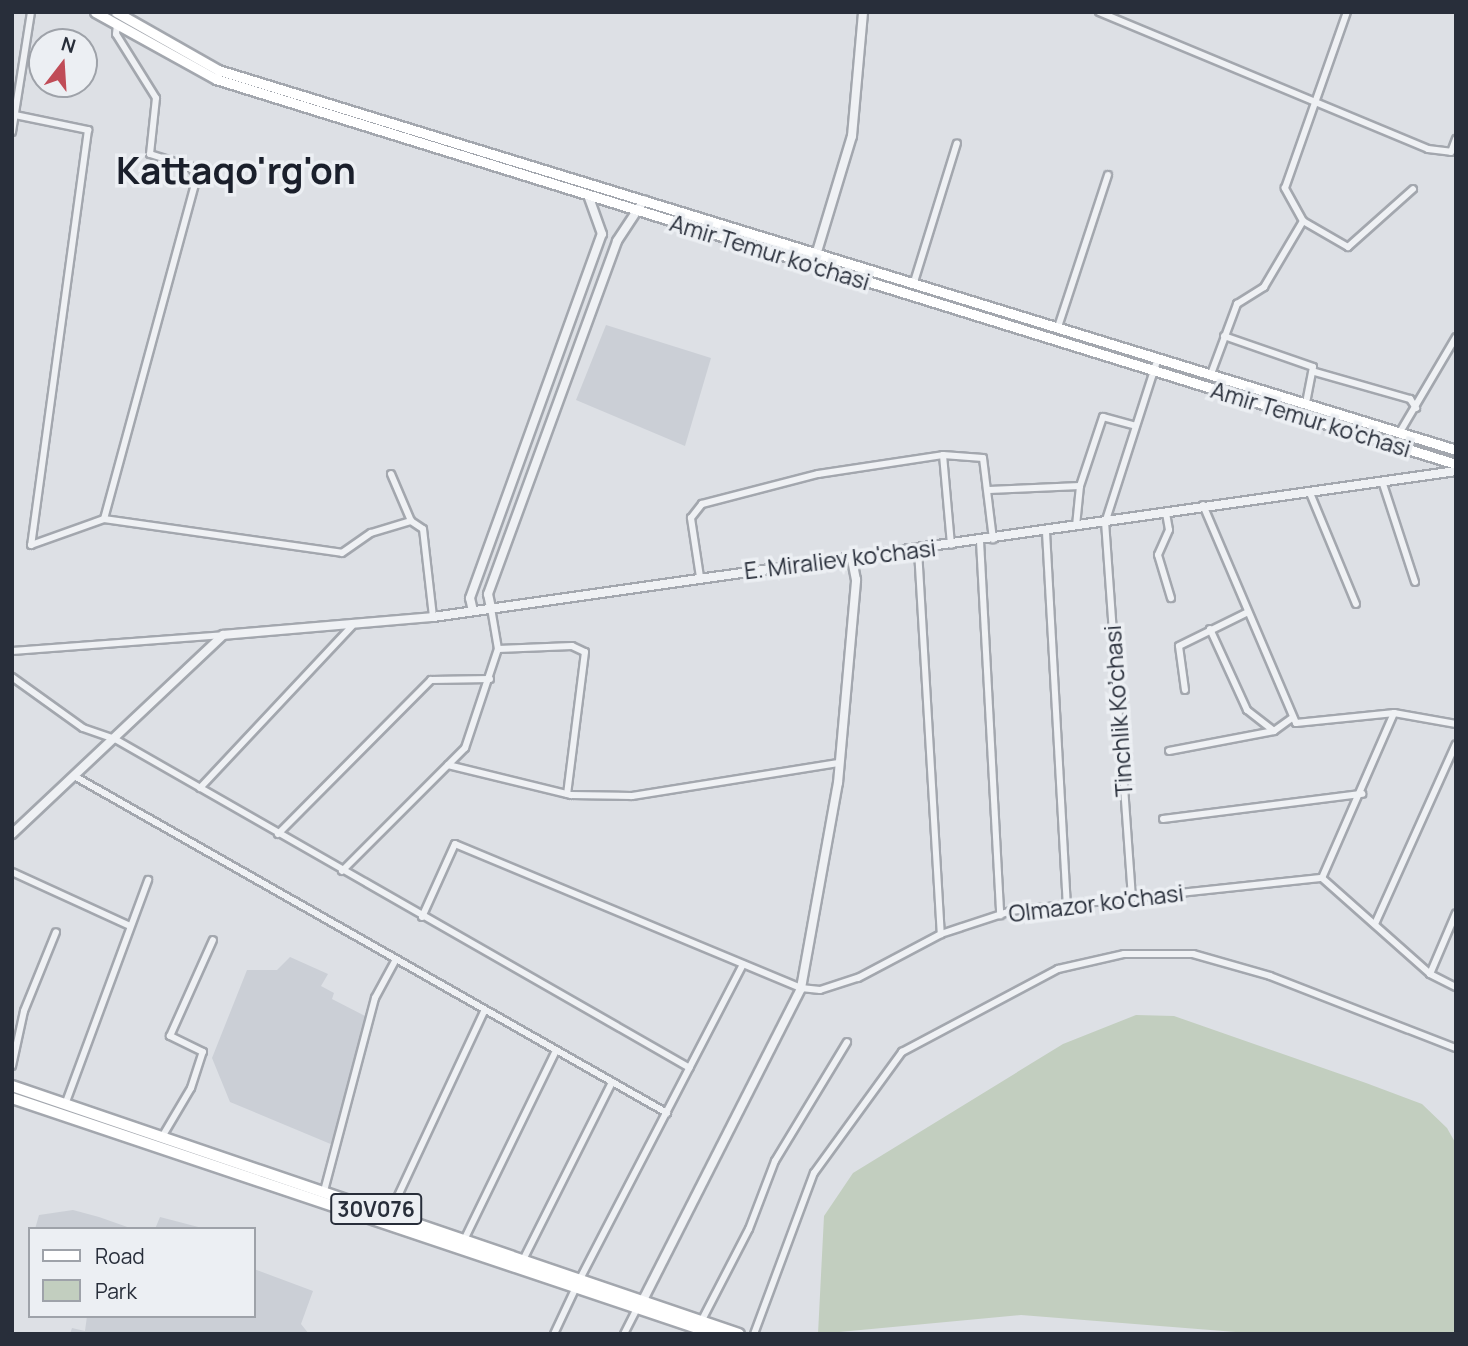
<!DOCTYPE html>
<meta charset="utf-8">
<style>
body{margin:0}
#map{position:relative;width:1468px;height:1346px;overflow:hidden;background:#dde0e5;font-family:Manrope,sans-serif}
div>[style]{position:absolute}
.built>*{inset:0;background:#cbcfd6}
.green>*{inset:0;background:#c2cebf}
.roads{filter:drop-shadow(2px 0 #a3a7ae) drop-shadow(-2px 0 #a3a7ae) drop-shadow(0 2px #a3a7ae) drop-shadow(0 -2px #a3a7ae)}
.minor>*{height:6px;margin:-3px;padding:0 3px;transform-origin:3px;border-radius:3px;background:#eff1f4}
.tertiary>*{height:8px;margin:-4px;padding:0 4px;transform-origin:4px;border-radius:4px;background:#eff1f4}
.secondary>*{height:9px;margin:-4.5px;padding:0 4.5px;transform-origin:4.5px;border-radius:4.5px;background:#fff}
.primary>*{height:10px;margin:-5px;padding:0 5px;transform-origin:5px;border-radius:5px;background:#fff}
span{translate:-50% -50%;white-space:nowrap;text-align:center;line-height:1.15;-webkit-text-stroke:7px #eceff3;paint-order:stroke}
.shield-label span{padding:2px 5px;background:#eceff3;border:2px solid;border-radius:5px;-webkit-text-stroke-width:0}
.shield-label{font-size:21px;color:#282e3a;font-weight:700}
.street-label{font-size:23px;color:#282e3a}
.town-label{font-size:37px;color:#1a1f2b;font-weight:700}
.frame{position:absolute;inset:0;border:14px solid #282e3a;pointer-events:none}
.legend{position:absolute;left:28px;top:1227px;width:228px;height:91px;box-sizing:border-box;background:#eceff3;border:2px solid #9ea2a9;margin:0;padding:9px 12px;list-style:none;font-size:21px;color:#282e3a}
.legend li{display:flex;align-items:center;gap:14px;height:35px}
.legend b{width:35px;border:2px solid #9ea2a9}
.north{position:absolute;left:28px;top:28px;width:70px;height:70px;box-sizing:border-box;background:#eceff3;border:2px solid #9ea2a9;border-radius:50%;rotate:17deg;font-size:19px;font-weight:700;line-height:28px;text-align:center;color:#282e3a}
.north::after{content:'';display:block;margin:auto;width:24px;height:32px;background:#c04c57;clip-path:polygon(50% 0,100% 100%,50% 72%,0 100%)}
</style>
<div id="map">
<div class="built">
<div style="clip-path:polygon(606px 325px,711px 358px,685px 446px,576px 400px)"></div>
<div style="clip-path:polygon(290px 957px,328px 974px,321px 986px,334px 993px,332px 999px,367px 1017px,333px 1145px,230px 1102px,212px 1058px,247px 970px,277px 970px)"></div>
<div style="clip-path:polygon(73px 1210px,99px 1217px,133px 1229px,35px 1229px,39px 1215px)"></div>
<div style="clip-path:polygon(160px 1217px,206px 1229px,155px 1229px)"></div>
<div style="clip-path:polygon(254px 1269px,313px 1291px,301px 1324px,309px 1334px,70px 1334px,72px 1328px,85px 1331px,87px 1316px,254px 1316px)"></div>
</div>
<div class="green">
<div style="clip-path:polygon(1136px 1015px,1174px 1016px,1366px 1083px,1422px 1104px,1447px 1128px,1456px 1144px,1456px 1334px,1261px 1334px,1021px 1315px,818px 1334px,824px 1216px,853px 1173px,1063px 1044px)"></div>
</div>
<div class="roads">
<div class="minor">
<div style="left:1099px;top:12px;width:356px;rotate:22.6deg"></div>
<div style="left:1428px;top:149px;width:23px;rotate:7deg"></div>
<div style="left:1451px;top:152px;width:14px;rotate:-69deg"></div>
<div style="left:15px;top:115px;width:75px;rotate:11.6deg"></div>
<div style="left:88px;top:130px;width:419px;rotate:97.8deg"></div>
<div style="left:31px;top:545px;width:77px;rotate:-19.6deg"></div>
<div style="left:104px;top:519px;width:240px;rotate:8.1deg"></div>
<div style="left:342px;top:553px;width:35px;rotate:-35deg"></div>
<div style="left:371px;top:533px;width:42px;rotate:-16.7deg"></div>
<div style="left:12px;top:132px;width:121px;rotate:-81deg"></div>
<div style="left:1303px;top:221px;width:52px;rotate:30deg"></div>
<div style="left:1348px;top:247px;width:87px;rotate:-41.7deg"></div>
<div style="left:914px;top:282px;width:145px;rotate:-72.8deg"></div>
<div style="left:1058px;top:327px;width:160px;rotate:-71.8deg"></div>
<div style="left:1224px;top:336px;width:94px;rotate:19.2deg"></div>
<div style="left:1313px;top:367px;width:37px;rotate:101deg"></div>
<div style="left:1315px;top:372px;width:99px;rotate:15.9deg"></div>
<div style="left:1410px;top:399px;width:11px;rotate:56deg"></div>
<div style="left:1211px;top:374px;width:75px;rotate:-69.6deg"></div>
<div style="left:1237px;top:304px;width:32px;rotate:-32deg"></div>
<div style="left:1264px;top:287px;width:77px;rotate:-59.4deg"></div>
<div style="left:1303px;top:221px;width:38px;rotate:-119deg"></div>
<div style="left:1285px;top:188px;width:187px;rotate:-70.6deg"></div>
<div style="left:1400px;top:432px;width:110px;rotate:-59.5deg"></div>
<div style="left:943px;top:455px;width:90px;rotate:84.9deg"></div>
<div style="left:391px;top:474px;width:51px;rotate:66.9deg"></div>
<div style="left:411px;top:521px;width:14px;rotate:34deg"></div>
<div style="left:423px;top:529px;width:89px;rotate:83.5deg"></div>
<div style="left:1383px;top:484px;width:103px;rotate:71.9deg"></div>
<div style="left:989px;top:490px;width:91px;rotate:-2.5deg"></div>
<div style="left:1310px;top:493px;width:120px;rotate:67.5deg"></div>
<div style="left:1203px;top:505px;width:237px;rotate:66.9deg"></div>
<div style="left:1296px;top:723px;width:99px;rotate:-5.8deg"></div>
<div style="left:1166px;top:513px;width:17px;rotate:80deg"></div>
<div style="left:1169px;top:530px;width:27px;rotate:114deg"></div>
<div style="left:1158px;top:555px;width:45px;rotate:73.2deg"></div>
<div style="left:104px;top:519px;width:354px;rotate:-74.8deg"></div>
<div style="left:197px;top:177px;width:12px;rotate:-121deg"></div>
<div style="left:191px;top:167px;width:43px;rotate:-162.4deg"></div>
<div style="left:150px;top:154px;width:56px;rotate:-83.9deg"></div>
<div style="left:156px;top:98px;width:75px;rotate:-122deg"></div>
<div style="left:116px;top:34px;width:9px;rotate:-84deg"></div>
<div style="left:1076px;top:526px;width:40px;rotate:-84.3deg"></div>
<div style="left:1080px;top:486px;width:73px;rotate:-71.6deg"></div>
<div style="left:1103px;top:417px;width:34px;rotate:15deg"></div>
<div style="left:1046px;top:532px;width:374px;rotate:86.8deg"></div>
<div style="left:980px;top:541px;width:375px;rotate:86.9deg"></div>
<div style="left:918px;top:550px;width:385px;rotate:86.6deg"></div>
<div style="left:700px;top:577px;width:60px;rotate:-98.7deg"></div>
<div style="left:691px;top:518px;width:18px;rotate:-52deg"></div>
<div style="left:702px;top:504px;width:120px;rotate:-14.5deg"></div>
<div style="left:818px;top:474px;width:126px;rotate:-8.6deg"></div>
<div style="left:943px;top:455px;width:40px;rotate:4.3deg"></div>
<div style="left:983px;top:458px;width:82px;rotate:83deg"></div>
<div style="left:1210px;top:629px;width:89px;rotate:65.4deg"></div>
<div style="left:1247px;top:710px;width:34px;rotate:38deg"></div>
<div style="left:1274px;top:731px;width:22px;rotate:-36deg"></div>
<div style="left:498px;top:649px;width:74px;rotate:-2.3deg"></div>
<div style="left:572px;top:646px;width:14px;rotate:25deg"></div>
<div style="left:585px;top:652px;width:143px;rotate:97.2deg"></div>
<div style="left:12px;top:651px;width:212px;rotate:-4.3deg"></div>
<div style="left:12px;top:677px;width:87px;rotate:35.7deg"></div>
<div style="left:83px;top:728px;width:34px;rotate:19deg"></div>
<div style="left:115px;top:739px;width:662px;rotate:29.78deg"></div>
<div style="left:1185px;top:690px;width:44px;rotate:-97.8deg"></div>
<div style="left:1179px;top:646px;width:77px;rotate:-26.2deg"></div>
<div style="left:1169px;top:751px;width:107px;rotate:-10.8deg"></div>
<div style="left:448px;top:765px;width:127px;rotate:13.7deg"></div>
<div style="left:571px;top:795px;width:61px;rotate:0.9deg"></div>
<div style="left:632px;top:796px;width:209px;rotate:-9.1deg"></div>
<div style="left:76px;top:777px;width:680px;rotate:29.62deg"></div>
<div style="left:200px;top:788px;width:222px;rotate:-46.8deg"></div>
<div style="left:1163px;top:819px;width:201px;rotate:-7.2deg"></div>
<div style="left:278px;top:834px;width:217px;rotate:-45.2deg"></div>
<div style="left:431px;top:680px;width:59px;rotate:-1deg"></div>
<div style="left:342px;top:871px;width:174px;rotate:-45deg"></div>
<div style="left:465px;top:748px;width:104px;rotate:-71.6deg"></div>
<div style="left:498px;top:649px;width:42px;rotate:-99.7deg"></div>
<div style="left:12px;top:872px;width:128px;rotate:24.6deg"></div>
<div style="left:1322px;top:878px;width:180px;rotate:-66.4deg"></div>
<div style="left:1394px;top:713px;width:63px;rotate:10.1deg"></div>
<div style="left:1322px;top:878px;width:144px;rotate:41.6deg"></div>
<div style="left:1430px;top:974px;width:29px;rotate:27deg"></div>
<div style="left:1132px;top:898px;width:376px;rotate:-94.1deg"></div>
<div style="left:1105px;top:523px;width:173px;rotate:-72.2deg"></div>
<div style="left:422px;top:917px;width:80px;rotate:-65.7deg"></div>
<div style="left:455px;top:844px;width:375px;rotate:22.6deg"></div>
<div style="left:801px;top:988px;width:19px;rotate:6deg"></div>
<div style="left:820px;top:990px;width:40px;rotate:-18deg"></div>
<div style="left:858px;top:978px;width:94px;rotate:-27.9deg"></div>
<div style="left:941px;top:934px;width:74px;rotate:-18.2deg"></div>
<div style="left:1011px;top:911px;width:313px;rotate:-6.1deg"></div>
<div style="left:1375px;top:924px;width:197px;rotate:-65.8deg"></div>
<div style="left:1430px;top:974px;width:66px;rotate:-66.9deg"></div>
<div style="left:12px;top:1066px;width:56px;rotate:-77.7deg"></div>
<div style="left:24px;top:1011px;width:85px;rotate:-67.9deg"></div>
<div style="left:66px;top:1102px;width:237px;rotate:-69.7deg"></div>
<div style="left:162px;top:1137px;width:57px;rotate:-59.4deg"></div>
<div style="left:191px;top:1088px;width:38px;rotate:-72deg"></div>
<div style="left:203px;top:1052px;width:37px;rotate:-154deg"></div>
<div style="left:170px;top:1036px;width:105px;rotate:-65.9deg"></div>
<div style="left:324px;top:1191px;width:200px;rotate:-75.2deg"></div>
<div style="left:375px;top:998px;width:42px;rotate:-61.6deg"></div>
<div style="left:390px;top:1213px;width:223px;rotate:-65deg"></div>
<div style="left:465px;top:1238px;width:208px;rotate:-64.1deg"></div>
<div style="left:524px;top:1258px;width:197px;rotate:-63.4deg"></div>
<div style="left:581px;top:1277px;width:352px;rotate:-62.6deg"></div>
<div style="left:703px;top:1318px;width:100px;rotate:-62.7deg"></div>
<div style="left:749px;top:1229px;width:73px;rotate:-69.1deg"></div>
<div style="left:775px;top:1161px;width:139px;rotate:-58.8deg"></div>
<div style="left:554px;top:1334px;width:52px;rotate:-64.9deg"></div>
<div style="left:624px;top:1334px;width:29px;rotate:-63deg"></div>
<div style="left:754px;top:1334px;width:172px;rotate:-69.6deg"></div>
<div style="left:814px;top:1173px;width:150px;rotate:-54deg"></div>
<div style="left:902px;top:1052px;width:177px;rotate:-28deg"></div>
<div style="left:1058px;top:969px;width:68px;rotate:-12.8deg"></div>
<div style="left:1124px;top:954px;width:69px"></div>
<div style="left:1193px;top:954px;width:80px;rotate:15.9deg"></div>
<div style="left:1270px;top:976px;width:199px;rotate:21.2deg"></div>
</div>
<div class="tertiary">
<div style="left:813px;top:265px;width:135px;rotate:-73.2deg"></div>
<div style="left:852px;top:136px;width:124px;rotate:-84.9deg"></div>
<div style="left:491px;top:608px;width:14px;rotate:-102deg"></div>
<div style="left:488px;top:594px;width:376px;rotate:-69.9deg"></div>
<div style="left:617px;top:241px;width:49px;rotate:-56.6deg"></div>
<div style="left:473px;top:611px;width:13px;rotate:-103deg"></div>
<div style="left:470px;top:598px;width:387px;rotate:-70.1deg"></div>
<div style="left:602px;top:234px;width:41px;rotate:-109.7deg"></div>
<div style="left:12px;top:834px;width:290px;rotate:-43.3deg"></div>
<div style="left:223px;top:635px;width:211px;rotate:-4.9deg"></div>
<div style="left:433px;top:617px;width:1033px;rotate:-8.12deg"></div>
<div style="left:644px;top:1298px;width:347px;rotate:-63.1deg"></div>
<div style="left:801px;top:988px;width:208px;rotate:-79.8deg"></div>
<div style="left:838px;top:783px;width:204px;rotate:-84.9deg"></div>
<div style="left:856px;top:580px;width:21px;rotate:-101deg"></div>
</div>
<div class="secondary">
<div style="left:95px;top:12px;width:138px;rotate:29deg"></div>
<div style="left:216px;top:79px;width:1298px;rotate:17.25deg"></div>
<div style="left:116px;top:12px;width:117px;rotate:29.6deg"></div>
<div style="left:218px;top:70px;width:1295px;rotate:17.06deg"></div>
</div>
<div class="primary">
<div style="left:12px;top:1086px;width:768px;rotate:18.84deg"></div>
<div style="left:12px;top:1098px;width:742px;rotate:18.56deg"></div>
</div>
</div>
<div class="shield-label">
<span style="left:376px;top:1209px">30V076</span>
</div>
<div class="street-label">
<span style="left:770px;top:252px;rotate:17deg">Amir Temur ko'chasi</span>
<span style="left:1311px;top:419px;rotate:17deg">Amir Temur ko'chasi</span>
<span style="left:840px;top:559px;rotate:-7deg">E. Miraliev ko'chasi</span>
<span style="left:1118px;top:711px;rotate:-94deg">Tinchlik Ko’chasi</span>
<span style="left:1096px;top:903px;rotate:-7deg">Olmazor ko'chasi</span>
</div>
<div class="town-label">
<span style="left:236px;top:170px">Kattaqo'rg'on</span>
</div>
<div class="frame"></div>
<ul class="legend">
<li><b style="height:9px;background:#fff"></b>Road</li>
<li><b style="height:19px;background:#c2cebf"></b>Park</li>
</ul>
<div class="north">N</div>
</div>
